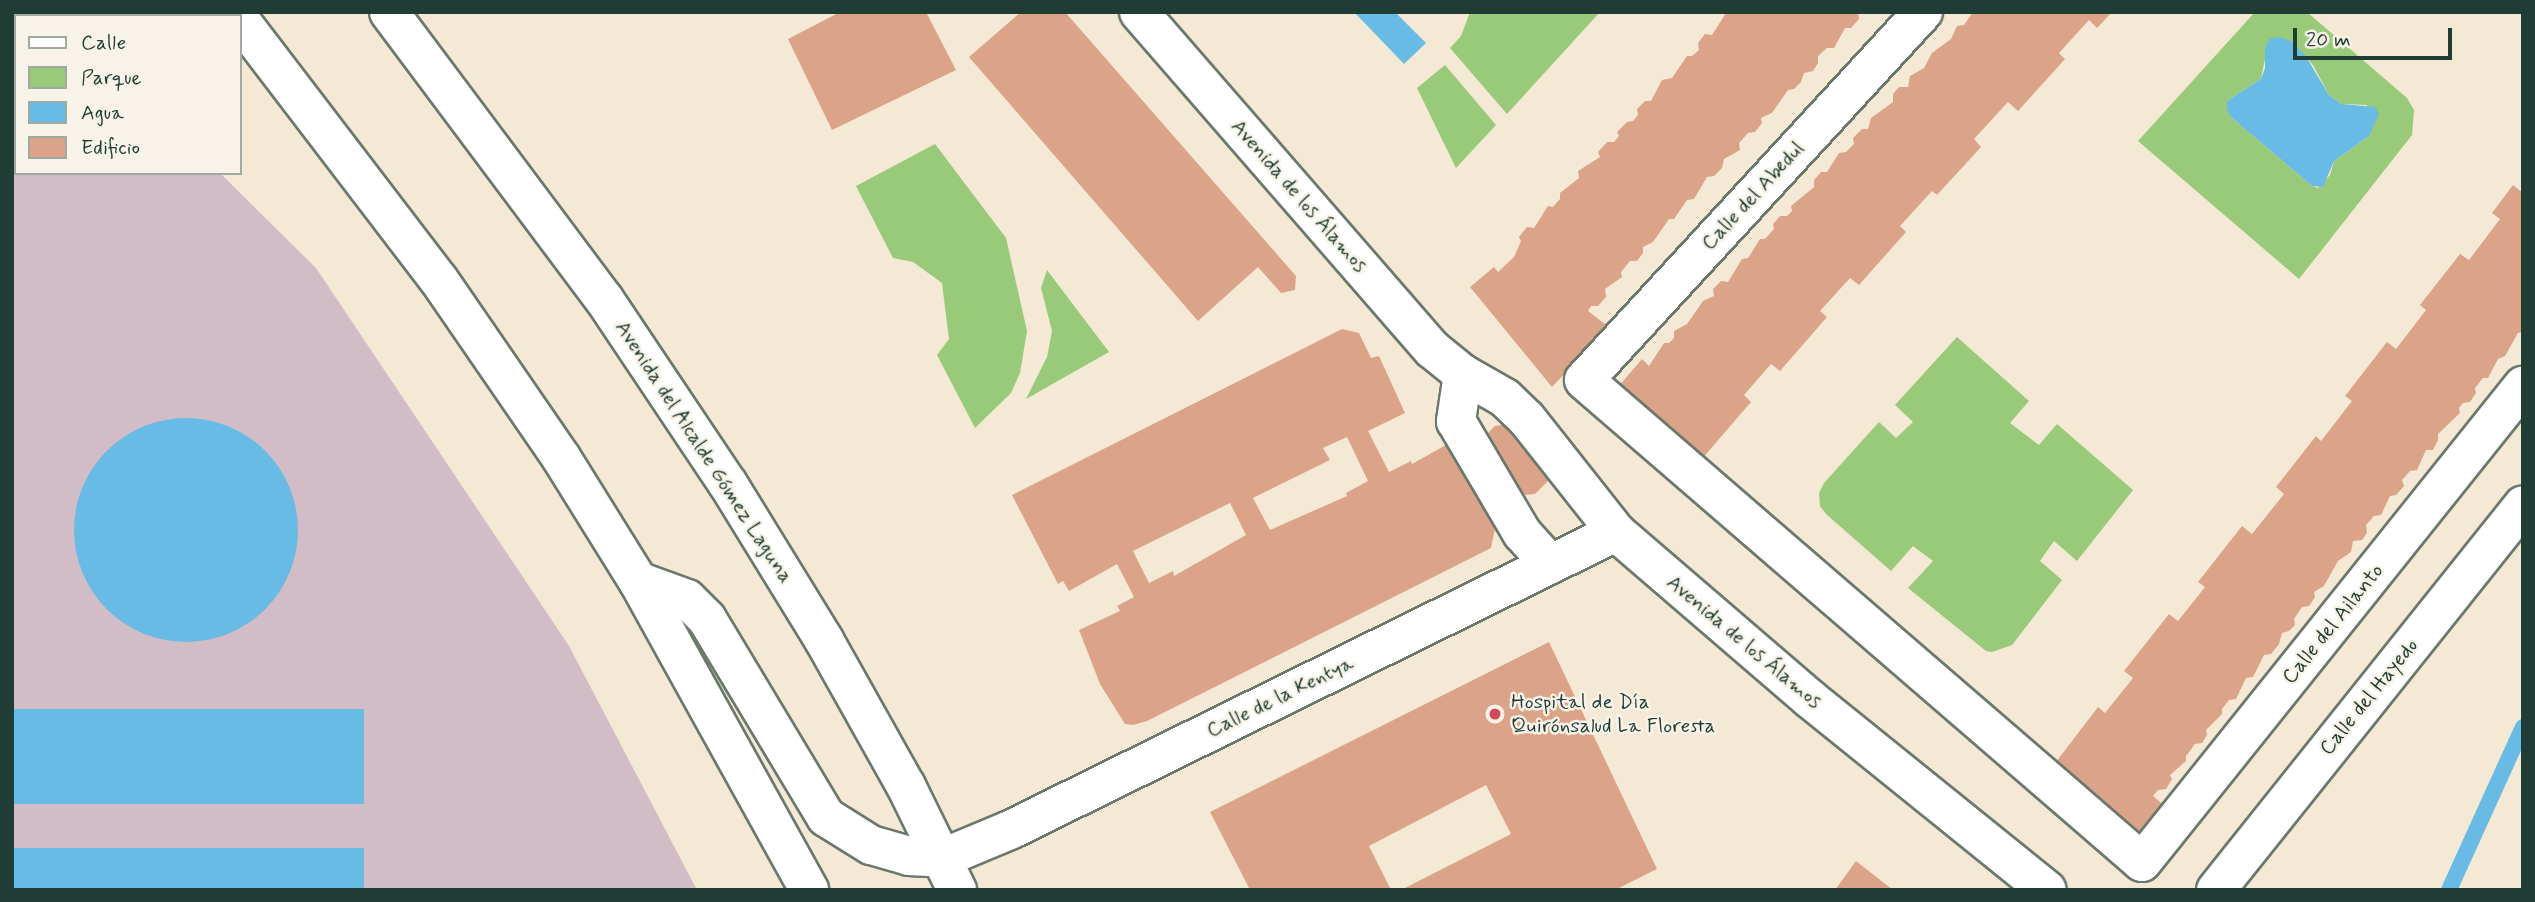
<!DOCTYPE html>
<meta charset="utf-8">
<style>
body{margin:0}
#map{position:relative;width:2535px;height:902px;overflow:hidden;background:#f4e9d4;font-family:Mynerve,sans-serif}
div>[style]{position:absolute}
.industrial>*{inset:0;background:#d2bdc6}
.green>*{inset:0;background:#98ca7a}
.water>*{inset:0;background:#68bbe4;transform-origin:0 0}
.round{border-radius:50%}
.stream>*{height:16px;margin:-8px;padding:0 8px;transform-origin:8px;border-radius:8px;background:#68bbe4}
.building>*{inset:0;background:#dba489}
.roads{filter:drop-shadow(2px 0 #6a796c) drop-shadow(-2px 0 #6a796c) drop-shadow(0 2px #6a796c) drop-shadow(0 -2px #6a796c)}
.street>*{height:38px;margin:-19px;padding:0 19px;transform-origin:19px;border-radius:19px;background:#fff}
.primary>*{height:38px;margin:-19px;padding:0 19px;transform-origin:19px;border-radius:19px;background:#fff}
.dots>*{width:19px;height:19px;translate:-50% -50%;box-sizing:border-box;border:4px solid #f7f3e8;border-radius:50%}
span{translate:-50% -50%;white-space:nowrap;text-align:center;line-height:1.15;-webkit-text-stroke:5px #f7f3e8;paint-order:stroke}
.street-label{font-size:21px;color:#1f3d34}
.poi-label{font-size:21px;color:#1f3d34}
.left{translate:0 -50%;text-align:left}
.frame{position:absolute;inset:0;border:14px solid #1f3d34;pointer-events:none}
.legend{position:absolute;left:14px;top:14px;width:228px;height:161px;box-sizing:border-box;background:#f7f3e8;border:2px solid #a1aaa0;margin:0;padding:9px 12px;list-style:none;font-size:21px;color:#1f3d34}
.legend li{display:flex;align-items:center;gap:14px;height:35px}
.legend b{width:35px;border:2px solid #a1aaa0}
.scale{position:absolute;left:2293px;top:28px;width:159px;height:32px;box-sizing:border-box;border:4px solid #1f3d34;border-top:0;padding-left:9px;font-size:21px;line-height:24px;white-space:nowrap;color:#1f3d34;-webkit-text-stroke:5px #f7f3e8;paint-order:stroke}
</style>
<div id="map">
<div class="industrial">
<div style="clip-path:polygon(12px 12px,55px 12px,59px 16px,16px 16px,16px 173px,220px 173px,316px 268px,569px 646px,697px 890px,12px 890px)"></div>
</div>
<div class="green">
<div style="clip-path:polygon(1470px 12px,1600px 12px,1507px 114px,1450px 48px,1461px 36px)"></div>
<div style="clip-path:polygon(evenodd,2255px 12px,2307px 12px,2407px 98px,2414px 110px,2412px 135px,2299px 279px,2138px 141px,2255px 12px,2269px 39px,2291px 41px,2313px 65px,2329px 95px,2341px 104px,2367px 105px,2369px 136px,2334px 161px,2330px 175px,2318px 188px,2312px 186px,2231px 117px,2227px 101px,2261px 79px,2269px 39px)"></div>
<div style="clip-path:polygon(1445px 65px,1496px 125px,1456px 168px,1417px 88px)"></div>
<div style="clip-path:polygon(935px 144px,1006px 238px,1027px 331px,1020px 373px,1011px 393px,975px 428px,937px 355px,949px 339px,942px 283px,913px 262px,893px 258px,856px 186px)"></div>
<div style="clip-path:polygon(1047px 270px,1109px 352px,1026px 399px,1047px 357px,1052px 331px,1041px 288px)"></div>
<div style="clip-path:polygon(1957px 337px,2029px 401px,2010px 423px,2039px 445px,2057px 424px,2133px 490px,2077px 561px,2054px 541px,2040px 561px,2062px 580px,2012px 645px,1992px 652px,1986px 651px,1908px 588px,1933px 561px,1913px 546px,1891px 571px,1826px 514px,1820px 506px,1819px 493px,1824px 483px,1879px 422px,1896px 438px,1913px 422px,1895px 405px)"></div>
</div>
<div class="water">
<div style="clip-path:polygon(1354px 12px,1395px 12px,1426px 43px,1404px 64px)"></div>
<div style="clip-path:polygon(2279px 37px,2291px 41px,2305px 55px,2329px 95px,2341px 104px,2375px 107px,2379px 114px,2369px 136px,2334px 161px,2323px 187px,2312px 186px,2231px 117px,2227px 110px,2227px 101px,2261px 79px,2265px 68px,2265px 49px,2269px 39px)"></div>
<div class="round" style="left:74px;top:418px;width:224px;height:224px"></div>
<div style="left:12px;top:709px;width:352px;height:95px"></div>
<div style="left:12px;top:848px;width:352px;height:42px"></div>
</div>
<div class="stream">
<div style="left:2449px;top:890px;width:179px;rotate:-65.6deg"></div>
</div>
<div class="building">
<div style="clip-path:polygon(840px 12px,926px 12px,956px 70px,832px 130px,788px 39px)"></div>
<div style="clip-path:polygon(1021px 12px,1065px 12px,1296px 276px,1295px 290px,1281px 293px,1258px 267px,1198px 321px,969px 57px)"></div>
<div style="clip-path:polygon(1858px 12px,1859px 19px,1851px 28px,1845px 28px,1834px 48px,1827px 48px,1818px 56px,1818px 63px,1813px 71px,1804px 73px,1801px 82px,1794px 89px,1788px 90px,1772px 113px,1761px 118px,1762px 123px,1755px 132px,1748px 133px,1739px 143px,1740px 150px,1724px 159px,1722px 168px,1714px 176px,1707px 177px,1694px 199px,1687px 200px,1674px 219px,1669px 219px,1653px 242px,1643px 247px,1643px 253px,1637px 261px,1630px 261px,1621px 272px,1622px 277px,1605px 289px,1606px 297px,1598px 306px,1591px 306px,1588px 311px,1609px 327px,1552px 387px,1470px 287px,1494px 267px,1498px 272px,1514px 257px,1521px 241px,1519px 237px,1527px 227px,1534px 228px,1548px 206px,1553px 207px,1560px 199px,1560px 193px,1579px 178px,1578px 171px,1600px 157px,1598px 152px,1607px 142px,1614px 142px,1619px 136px,1617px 132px,1627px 122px,1633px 121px,1638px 115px,1637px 109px,1645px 101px,1651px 101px,1662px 80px,1672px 78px,1687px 56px,1692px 56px,1699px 50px,1698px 43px,1705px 34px,1712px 35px,1726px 13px)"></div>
<div style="clip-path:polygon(1973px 12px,2112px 12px,2097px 28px,2089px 20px,2059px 53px,2065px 59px,2018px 111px,2008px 102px,1974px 139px,1981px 147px,1937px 195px,1932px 191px,1900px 226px,1906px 232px,1859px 285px,1850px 278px,1820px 311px,1827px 317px,1780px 371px,1771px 364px,1744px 395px,1751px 402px,1701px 460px,1618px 387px,1642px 359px,1649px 366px,1664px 343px,1669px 343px,1674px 338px,1674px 331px,1687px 324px,1703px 301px,1714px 296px,1713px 289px,1721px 281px,1728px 282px,1742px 259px,1748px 258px,1760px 239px,1765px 239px,1774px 229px,1773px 224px,1780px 216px,1787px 216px,1792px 211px,1791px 206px,1814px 187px,1814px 180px,1821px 172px,1827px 172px,1839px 153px,1846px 152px,1854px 144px,1853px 138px,1862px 129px,1868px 129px,1871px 118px,1893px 102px,1893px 94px,1899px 87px,1908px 87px,1910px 76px,1924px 68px,1932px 53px,1951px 39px,1957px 26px,1964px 25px)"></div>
<div style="clip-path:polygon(2513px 185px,2523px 193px,2523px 332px,2518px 333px,2505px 356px,2498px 359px,2488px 378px,2483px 378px,2475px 388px,2476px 393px,2470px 402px,2463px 403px,2459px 408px,2460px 413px,2438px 434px,2438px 440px,2433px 450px,2426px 450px,2417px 470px,2410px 471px,2402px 480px,2404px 486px,2396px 495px,2390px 496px,2381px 515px,2374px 516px,2366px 525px,2367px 533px,2362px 540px,2353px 541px,2351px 552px,2338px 561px,2324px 586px,2314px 592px,2315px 597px,2309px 606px,2302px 607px,2294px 619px,2295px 625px,2289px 631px,2282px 633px,2279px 644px,2271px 654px,2264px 655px,2253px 677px,2246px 678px,2236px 699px,2229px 700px,2222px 709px,2222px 714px,2206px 730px,2207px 735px,2202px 743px,2195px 744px,2186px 756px,2186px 761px,2170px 775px,2172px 779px,2166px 789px,2158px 790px,2153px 796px,2166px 807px,2140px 838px,2053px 766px,2098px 707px,2105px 713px,2133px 678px,2124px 671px,2169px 614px,2178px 621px,2205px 587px,2198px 582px,2242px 526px,2252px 534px,2284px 494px,2276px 487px,2316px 436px,2321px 441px,2352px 401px,2345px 396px,2387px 342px,2396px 349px,2426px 310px,2420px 305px,2460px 254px,2469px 260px,2500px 219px,2492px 213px)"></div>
<div style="clip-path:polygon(evenodd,1342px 329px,1359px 333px,1371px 358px,1379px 356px,1405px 413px,1368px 431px,1389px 472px,1411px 461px,1412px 464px,1453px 441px,1495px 529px,1491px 548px,1147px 721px,1133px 725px,1125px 724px,1100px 684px,1079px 630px,1120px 611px,1117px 606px,1134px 597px,1117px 564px,1069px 591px,1063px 581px,1058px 584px,1012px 495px,1342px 329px,1347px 437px,1368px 481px,1346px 493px,1347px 496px,1270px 530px,1253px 498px,1330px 460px,1323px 448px,1347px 437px,1342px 329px,1230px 503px,1246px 535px,1174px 576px,1173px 571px,1149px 583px,1133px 551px,1230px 503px)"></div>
<div style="clip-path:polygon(1507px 424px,1546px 469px,1549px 480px,1535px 494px,1523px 495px,1485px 455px,1482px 439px,1495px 426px)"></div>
<div style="clip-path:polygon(1549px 642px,1657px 869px,1615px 890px,1401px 890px,1511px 834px,1486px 785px,1369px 846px,1391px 890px,1250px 890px,1210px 812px)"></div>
<div style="clip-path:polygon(1856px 861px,1893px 890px,1835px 890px)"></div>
</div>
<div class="roads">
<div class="street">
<div style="left:1139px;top:12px;width:447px;rotate:49deg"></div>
<div style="left:1432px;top:349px;width:40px;rotate:39deg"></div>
<div style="left:1463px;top:374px;width:48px;rotate:29.7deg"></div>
<div style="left:1505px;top:398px;width:29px;rotate:44deg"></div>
<div style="left:1526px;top:418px;width:145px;rotate:51.7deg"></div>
<div style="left:1616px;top:532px;width:256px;rotate:40.7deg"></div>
<div style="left:1810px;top:699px;width:304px;rotate:38.9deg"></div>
<div style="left:1923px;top:12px;width:500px;rotate:132.65deg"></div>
<div style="left:1584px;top:380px;width:737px;rotate:40.82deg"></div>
<div style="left:2142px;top:862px;width:610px;rotate:-51.33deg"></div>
<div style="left:1463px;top:374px;width:48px;rotate:98.5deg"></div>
<div style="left:1456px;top:421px;width:130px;rotate:59.5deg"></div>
<div style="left:1522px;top:533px;width:42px;rotate:47.9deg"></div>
<div style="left:638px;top:581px;width:52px;rotate:20.2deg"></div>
<div style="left:687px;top:599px;width:28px;rotate:45deg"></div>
<div style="left:707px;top:619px;width:231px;rotate:59deg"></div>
<div style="left:826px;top:817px;width:53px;rotate:31.9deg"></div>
<div style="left:871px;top:845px;width:40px;rotate:16deg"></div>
<div style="left:909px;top:856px;width:34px;rotate:3deg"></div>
<div style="left:943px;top:858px;width:73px;rotate:-22.7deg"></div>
<div style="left:1010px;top:830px;width:675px;rotate:-26.19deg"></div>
<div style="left:2216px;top:890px;width:492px;rotate:-51.4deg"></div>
</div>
<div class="primary">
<div style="left:389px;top:12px;width:359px;rotate:53.2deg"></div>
<div style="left:604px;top:299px;width:223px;rotate:56.2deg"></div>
<div style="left:728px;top:484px;width:183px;rotate:58.4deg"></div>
<div style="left:824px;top:640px;width:167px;rotate:60.7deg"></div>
<div style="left:906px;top:786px;width:116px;rotate:63.9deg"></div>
<div style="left:240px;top:20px;width:327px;rotate:52.6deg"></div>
<div style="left:439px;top:280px;width:217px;rotate:55.5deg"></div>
<div style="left:562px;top:459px;width:144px;rotate:58.1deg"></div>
<div style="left:638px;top:581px;width:353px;rotate:61deg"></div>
</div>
</div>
<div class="dots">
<div style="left:1495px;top:714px;background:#d1495b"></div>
</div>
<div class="street-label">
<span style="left:1299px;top:196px;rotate:49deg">Avenida de los Álamos</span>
<span style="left:1753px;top:196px;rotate:-47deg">Calle del Abedul</span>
<span style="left:704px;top:452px;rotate:57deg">Avenida del Alcalde Gómez Laguna</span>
<span style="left:2333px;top:624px;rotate:-51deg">Calle del Ailanto</span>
<span style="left:1744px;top:642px;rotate:40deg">Avenida de los Álamos</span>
<span style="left:1280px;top:697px;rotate:-26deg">Calle de la Kentya</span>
<span style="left:2369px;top:697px;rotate:-51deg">Calle del Hayedo</span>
</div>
<div class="poi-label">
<span class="left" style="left:1511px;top:714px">Hospital de Día<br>Quirónsalud La Floresta</span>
</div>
<div class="frame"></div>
<ul class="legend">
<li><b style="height:9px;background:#fff"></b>Calle</li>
<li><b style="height:19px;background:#98ca7a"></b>Parque</li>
<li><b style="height:19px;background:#68bbe4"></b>Agua</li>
<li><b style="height:19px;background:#dba489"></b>Edificio</li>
</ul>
<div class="scale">20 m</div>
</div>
